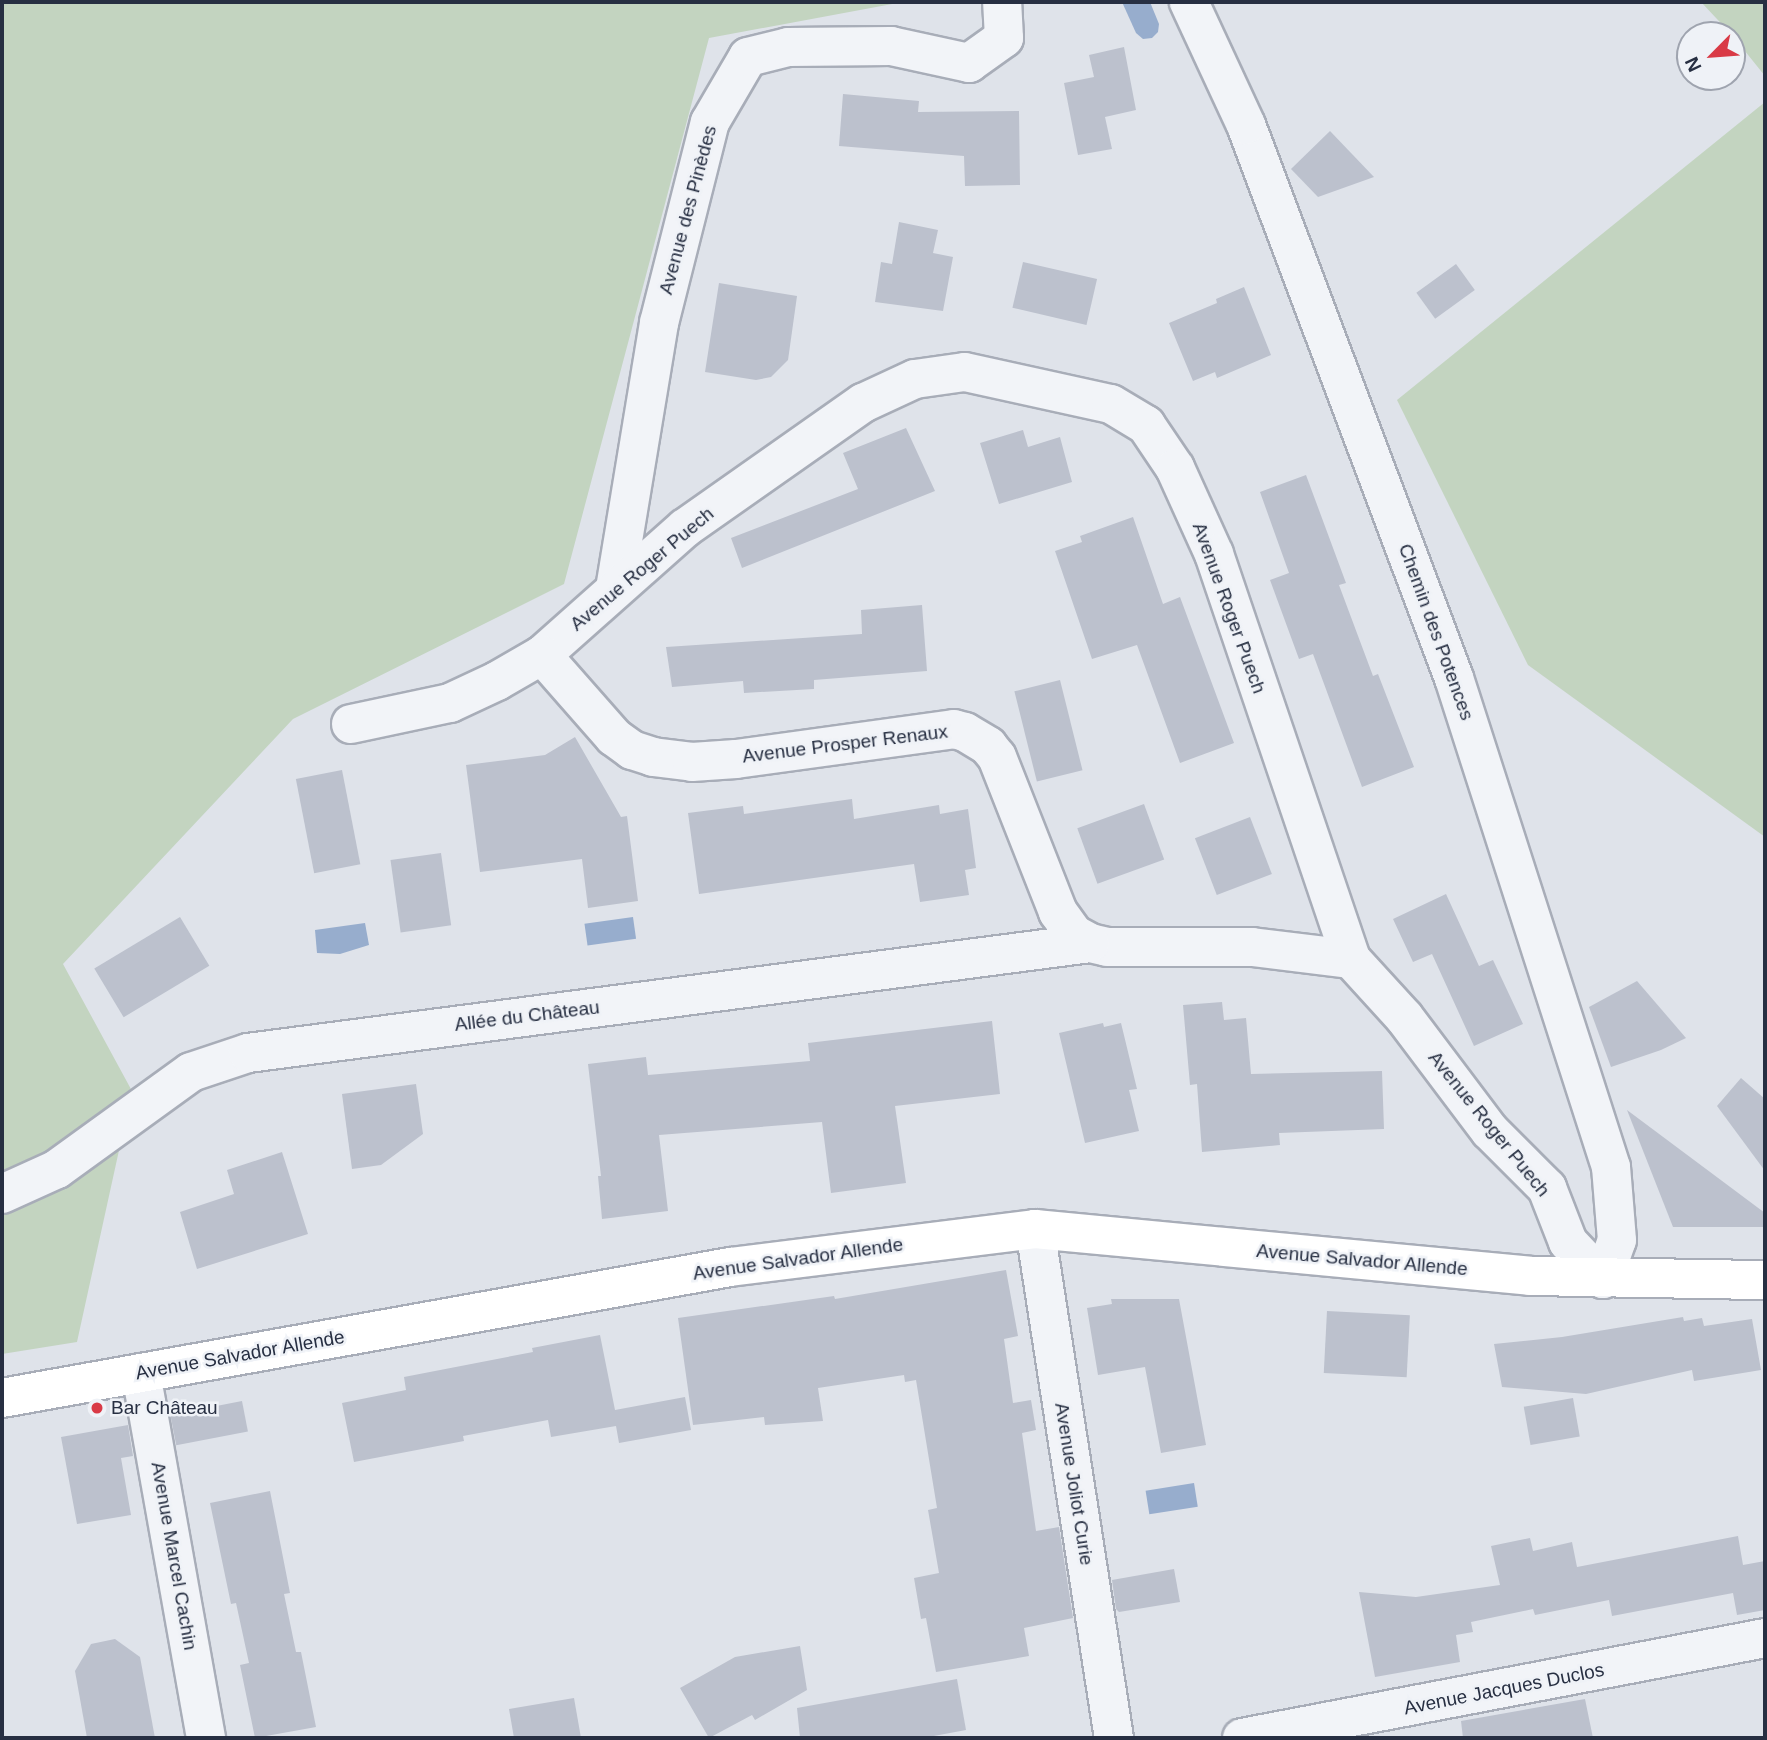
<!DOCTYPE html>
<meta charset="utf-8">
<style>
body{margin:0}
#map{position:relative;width:1767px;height:1740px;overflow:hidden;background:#dfe3ea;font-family:Arial,sans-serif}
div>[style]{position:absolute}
.green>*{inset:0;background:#c3d4c0}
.water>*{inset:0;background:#97adcd;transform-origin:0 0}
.building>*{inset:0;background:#bcc1cd;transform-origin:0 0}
.roads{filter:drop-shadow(2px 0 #a8adb8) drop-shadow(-2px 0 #a8adb8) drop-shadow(0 2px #a8adb8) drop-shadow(0 -2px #a8adb8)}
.minor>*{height:38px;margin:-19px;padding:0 19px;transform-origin:19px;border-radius:19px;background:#f2f4f8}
.major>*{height:38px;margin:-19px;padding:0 19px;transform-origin:19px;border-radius:19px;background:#fff}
.dots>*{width:19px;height:19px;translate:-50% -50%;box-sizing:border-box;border:4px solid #eff2f7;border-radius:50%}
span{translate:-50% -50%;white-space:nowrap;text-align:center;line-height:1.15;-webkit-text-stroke:5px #eff2f7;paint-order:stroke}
.street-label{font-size:19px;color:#272f42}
.poi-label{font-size:19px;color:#272f42}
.left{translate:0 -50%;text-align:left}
.frame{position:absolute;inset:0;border:4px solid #272f42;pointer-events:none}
.north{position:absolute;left:1676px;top:21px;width:70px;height:70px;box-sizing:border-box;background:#eff2f7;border:2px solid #9fa4af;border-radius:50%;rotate:245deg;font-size:19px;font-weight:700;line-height:28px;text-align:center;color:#272f42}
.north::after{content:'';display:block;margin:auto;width:24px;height:32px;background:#d93a46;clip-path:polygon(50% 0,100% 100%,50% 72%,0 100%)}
</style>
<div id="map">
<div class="green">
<div style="clip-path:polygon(2px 2px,903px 2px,709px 38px,564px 584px,293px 719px,63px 964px,132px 1091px,77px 1342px,2px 1354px)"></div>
<div style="clip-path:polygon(1701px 2px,1765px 2px,1765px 76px,1732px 35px)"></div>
<div style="clip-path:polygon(1765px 102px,1765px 837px,1528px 665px,1397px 400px)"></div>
</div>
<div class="water">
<div style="clip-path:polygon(1122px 2px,1150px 2px,1159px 24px,1158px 32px,1152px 38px,1143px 39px,1136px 33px)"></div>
<div style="left:633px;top:917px;width:22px;height:49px;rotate:82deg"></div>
<div style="clip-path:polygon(365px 923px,369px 945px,340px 954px,317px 953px,315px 930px)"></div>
<div style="left:1194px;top:1483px;width:24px;height:49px;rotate:81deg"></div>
</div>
<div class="building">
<div style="clip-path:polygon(1124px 47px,1136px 110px,1105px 117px,1112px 149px,1078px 155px,1064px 83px,1094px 77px,1089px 55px)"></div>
<div style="clip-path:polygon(843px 94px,919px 101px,918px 112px,1019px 111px,1020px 185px,965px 186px,964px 156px,839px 146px)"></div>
<div style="clip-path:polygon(1330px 131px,1374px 177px,1318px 197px,1291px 169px)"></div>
<div style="clip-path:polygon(899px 222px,938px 230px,933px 253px,953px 257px,943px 311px,875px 302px,881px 262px,892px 264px)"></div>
<div style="left:1023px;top:262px;width:76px;height:47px;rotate:13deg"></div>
<div style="left:1456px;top:264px;width:32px;height:49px;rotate:54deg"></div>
<div style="clip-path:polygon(719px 283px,797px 296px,788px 360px,771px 377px,756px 380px,705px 372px)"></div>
<div style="clip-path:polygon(1244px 287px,1271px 355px,1217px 378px,1215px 372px,1193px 381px,1169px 323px,1217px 303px,1216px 299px)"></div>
<div style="clip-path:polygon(906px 428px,935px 491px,742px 568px,731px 538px,858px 489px,843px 453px)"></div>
<div style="clip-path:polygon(1023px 430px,1028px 447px,1060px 437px,1072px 482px,999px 504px,980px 443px)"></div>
<div style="clip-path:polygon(1306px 475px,1346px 583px,1339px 585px,1373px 676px,1378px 674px,1414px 767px,1362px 787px,1313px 654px,1299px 659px,1270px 580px,1289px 573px,1260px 492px)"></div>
<div style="clip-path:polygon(1133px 517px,1163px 604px,1180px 597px,1234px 743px,1180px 763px,1137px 645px,1092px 659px,1055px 551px,1082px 542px,1080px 536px)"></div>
<div style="clip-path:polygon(922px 605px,927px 671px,814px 680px,814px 689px,744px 693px,743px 681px,672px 687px,666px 647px,862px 634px,861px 610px)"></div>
<div style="left:1060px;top:680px;width:93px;height:47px;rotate:76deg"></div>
<div style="clip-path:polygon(575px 737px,621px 817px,627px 816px,638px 901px,588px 908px,582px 859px,480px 872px,466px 765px,545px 755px)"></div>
<div style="left:342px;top:770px;width:96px;height:47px;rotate:79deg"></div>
<div style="clip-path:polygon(852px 799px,854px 819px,939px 805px,940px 814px,968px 809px,976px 868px,965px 870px,969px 895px,920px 902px,914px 864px,699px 894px,688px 813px,743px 806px,744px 814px)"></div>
<div style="left:1144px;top:804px;width:59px;height:71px;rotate:70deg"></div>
<div style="left:1250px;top:817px;width:61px;height:59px;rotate:69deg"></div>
<div style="left:441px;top:853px;width:73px;height:51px;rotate:82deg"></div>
<div style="clip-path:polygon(1446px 894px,1479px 966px,1493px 960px,1523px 1024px,1474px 1046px,1432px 954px,1413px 962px,1393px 919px)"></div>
<div style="left:180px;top:917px;width:57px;height:100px;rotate:59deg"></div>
<div style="clip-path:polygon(1637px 981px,1686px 1038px,1661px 1050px,1611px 1067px,1589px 1007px)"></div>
<div style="clip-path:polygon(1222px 1002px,1224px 1020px,1246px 1018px,1251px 1074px,1382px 1071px,1384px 1129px,1279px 1133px,1280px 1145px,1202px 1152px,1197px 1084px,1190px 1085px,1183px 1005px)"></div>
<div style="clip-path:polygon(992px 1021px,1000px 1094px,895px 1106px,906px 1183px,831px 1193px,822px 1122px,659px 1135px,668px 1211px,602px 1219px,598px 1176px,601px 1176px,588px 1064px,646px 1057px,648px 1075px,810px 1061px,808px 1043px)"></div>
<div style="clip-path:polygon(1103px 1023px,1104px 1027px,1121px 1023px,1137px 1089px,1129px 1090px,1139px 1131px,1085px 1143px,1059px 1033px)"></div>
<div style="clip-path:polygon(1741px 1078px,1765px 1099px,1765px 1171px,1717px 1106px)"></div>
<div style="clip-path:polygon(416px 1084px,423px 1134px,381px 1165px,352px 1169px,342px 1094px)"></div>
<div style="clip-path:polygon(1627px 1110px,1765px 1213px,1765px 1227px,1673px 1227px)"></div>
<div style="clip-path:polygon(282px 1152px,308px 1234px,197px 1269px,180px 1212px,234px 1194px,227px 1170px)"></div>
<div style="clip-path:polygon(1006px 1270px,1018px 1336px,1004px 1339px,1013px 1403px,1031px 1400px,1036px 1430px,1022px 1433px,1036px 1531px,1059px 1527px,1073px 1618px,1024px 1628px,1029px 1656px,936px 1672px,926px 1618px,921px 1619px,914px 1578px,939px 1573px,928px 1510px,937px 1508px,916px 1380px,905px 1382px,904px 1375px,818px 1388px,823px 1421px,765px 1425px,764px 1417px,693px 1425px,678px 1318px,834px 1296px,835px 1299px)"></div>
<div style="clip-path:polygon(1111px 1299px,1179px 1299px,1206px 1445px,1161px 1453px,1145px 1367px,1098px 1375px,1087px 1308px,1112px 1304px)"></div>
<div style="left:1327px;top:1311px;width:83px;height:62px;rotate:3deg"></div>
<div style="clip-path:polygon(1683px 1317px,1684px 1321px,1702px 1318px,1704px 1326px,1752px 1319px,1761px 1370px,1694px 1381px,1692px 1370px,1586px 1394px,1502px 1387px,1494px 1344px,1562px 1337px)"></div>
<div style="clip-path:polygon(600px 1335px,615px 1410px,685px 1397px,691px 1430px,619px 1443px,616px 1426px,551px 1437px,548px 1420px,463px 1436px,464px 1441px,354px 1462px,342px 1403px,406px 1390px,404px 1377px,533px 1352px,532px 1348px)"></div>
<div style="left:1573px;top:1398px;width:39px;height:50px;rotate:80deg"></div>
<div style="left:242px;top:1401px;width:31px;height:73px;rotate:79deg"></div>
<div style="clip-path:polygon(128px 1425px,133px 1456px,121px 1458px,131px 1515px,77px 1524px,61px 1437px)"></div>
<div style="clip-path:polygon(270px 1491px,290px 1593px,284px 1594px,296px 1652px,301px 1652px,316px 1727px,255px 1738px,240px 1665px,249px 1663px,236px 1603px,231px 1604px,210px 1503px)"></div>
<div style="clip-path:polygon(1738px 1536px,1743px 1565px,1765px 1561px,1765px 1610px,1737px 1615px,1733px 1593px,1612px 1616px,1609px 1600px,1535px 1615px,1533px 1609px,1471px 1622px,1473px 1632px,1456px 1635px,1460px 1662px,1375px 1677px,1359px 1592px,1416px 1597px,1500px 1585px,1491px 1546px,1530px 1538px,1533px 1551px,1572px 1542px,1577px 1567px)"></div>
<div style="clip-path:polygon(1174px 1569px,1180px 1602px,1119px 1612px,1116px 1609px,1112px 1580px)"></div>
<div style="clip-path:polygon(115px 1639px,140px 1657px,155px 1738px,87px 1738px,75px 1671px,91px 1644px)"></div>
<div style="clip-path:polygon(800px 1646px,807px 1690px,755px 1720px,752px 1715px,709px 1738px,680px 1688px,735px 1657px)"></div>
<div style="clip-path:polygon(957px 1679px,966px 1730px,923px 1738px,800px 1738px,797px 1708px)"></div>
<div style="clip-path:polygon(574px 1698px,581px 1738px,514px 1738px,509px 1709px)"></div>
<div style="clip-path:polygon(1585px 1699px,1593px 1738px,1463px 1738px,1461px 1721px)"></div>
</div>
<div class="roads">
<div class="minor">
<div style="left:615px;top:589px;width:270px;rotate:-80.6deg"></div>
<div style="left:659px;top:323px;width:207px;rotate:-75.8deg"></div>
<div style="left:710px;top:122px;width:75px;rotate:-59.7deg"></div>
<div style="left:748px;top:57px;width:41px;rotate:-14deg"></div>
<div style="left:788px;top:47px;width:103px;rotate:-0.6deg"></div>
<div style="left:891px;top:46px;width:80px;rotate:12.3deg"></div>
<div style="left:969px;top:63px;width:43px;rotate:-35.5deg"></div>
<div style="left:1004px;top:38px;width:36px;rotate:-93deg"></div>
<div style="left:542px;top:655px;width:191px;rotate:-41.6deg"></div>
<div style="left:685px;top:528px;width:218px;rotate:-35.1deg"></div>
<div style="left:863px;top:403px;width:57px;rotate:-24.8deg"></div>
<div style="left:915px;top:379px;width:50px;rotate:-8deg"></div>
<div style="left:965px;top:372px;width:149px;rotate:12.4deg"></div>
<div style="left:1111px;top:404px;width:41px;rotate:31deg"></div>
<div style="left:1146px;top:425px;width:52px;rotate:56deg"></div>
<div style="left:1175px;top:468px;width:94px;rotate:65.6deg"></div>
<div style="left:1214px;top:554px;width:428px;rotate:71.3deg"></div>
<div style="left:1351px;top:959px;width:79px;rotate:47.6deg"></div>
<div style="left:1404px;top:1017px;width:143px;rotate:53deg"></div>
<div style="left:1490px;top:1131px;width:81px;rotate:45deg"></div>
<div style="left:1547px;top:1188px;width:58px;rotate:68.7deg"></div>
<div style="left:1568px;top:1242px;width:51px;rotate:46.6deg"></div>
<div style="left:1603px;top:1279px;width:41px;rotate:-70.3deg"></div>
<div style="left:1617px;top:1240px;width:73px;rotate:-94.7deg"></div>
<div style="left:1611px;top:1167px;width:514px;rotate:-107.8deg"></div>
<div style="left:1454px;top:678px;width:591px;rotate:-110.61deg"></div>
<div style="left:1246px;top:125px;width:136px;rotate:-114.9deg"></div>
<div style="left:351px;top:724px;width:101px;rotate:-12deg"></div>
<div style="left:450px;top:703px;width:52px;rotate:-25.1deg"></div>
<div style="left:497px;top:681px;width:52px;rotate:-30deg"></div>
<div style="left:542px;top:655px;width:109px;rotate:48.7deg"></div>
<div style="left:614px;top:737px;width:22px;rotate:36deg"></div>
<div style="left:632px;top:750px;width:22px;rotate:18deg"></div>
<div style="left:653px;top:757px;width:39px;rotate:7deg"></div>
<div style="left:692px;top:762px;width:44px;rotate:-3.9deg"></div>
<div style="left:736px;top:759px;width:220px;rotate:-7.8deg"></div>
<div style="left:954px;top:729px;width:11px;rotate:15deg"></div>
<div style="left:965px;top:732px;width:27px;rotate:31deg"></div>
<div style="left:988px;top:746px;width:14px;rotate:51deg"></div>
<div style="left:997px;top:757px;width:167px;rotate:68.5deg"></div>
<div style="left:1058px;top:912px;width:27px;rotate:54deg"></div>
<div style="left:1074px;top:934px;width:18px;rotate:29deg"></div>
<div style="left:1090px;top:943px;width:17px;rotate:13deg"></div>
<div style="left:1107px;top:947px;width:145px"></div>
<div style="left:1252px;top:947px;width:100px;rotate:6.9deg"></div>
<div style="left:2px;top:1194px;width:60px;rotate:-24.4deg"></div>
<div style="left:57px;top:1169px;width:165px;rotate:-35.9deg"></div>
<div style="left:191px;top:1072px;width:60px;rotate:-18.4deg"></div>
<div style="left:248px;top:1053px;width:849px;rotate:-7.44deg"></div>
<div style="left:1035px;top:1229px;width:515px;rotate:81.18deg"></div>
<div style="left:141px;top:1373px;width:371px;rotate:79.9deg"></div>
<div style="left:1242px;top:1738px;width:532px;rotate:-10.82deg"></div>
</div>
<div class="major">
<div style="left:2px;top:1398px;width:740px;rotate:-10.2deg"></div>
<div style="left:730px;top:1267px;width:307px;rotate:-7.1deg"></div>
<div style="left:1035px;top:1229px;width:497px;rotate:5.4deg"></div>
<div style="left:1530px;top:1276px;width:235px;rotate:1deg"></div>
</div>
</div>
<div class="dots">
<div style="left:97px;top:1408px;background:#d93a46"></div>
</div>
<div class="street-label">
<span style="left:688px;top:210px;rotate:-75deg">Avenue des Pinèdes</span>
<span style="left:642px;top:569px;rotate:-40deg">Avenue Roger Puech</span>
<span style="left:1229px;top:608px;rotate:70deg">Avenue Roger Puech</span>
<span style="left:1436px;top:632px;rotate:70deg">Chemin des Potences</span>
<span style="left:845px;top:744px;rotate:-7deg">Avenue Prosper Renaux</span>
<span style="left:527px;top:1016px;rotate:-7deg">Allée du Château</span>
<span style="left:1489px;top:1124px;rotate:51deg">Avenue Roger Puech</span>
<span style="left:798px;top:1259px;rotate:-8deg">Avenue Salvador Allende</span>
<span style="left:1362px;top:1260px;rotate:5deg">Avenue Salvador Allende</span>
<span style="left:240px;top:1355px;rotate:-10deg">Avenue Salvador Allende</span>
<span style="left:1074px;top:1484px;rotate:81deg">Avenue Joliot Curie</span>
<span style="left:174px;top:1556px;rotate:80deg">Avenue Marcel Cachin</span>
<span style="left:1504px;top:1689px;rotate:-11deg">Avenue Jacques Duclos</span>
</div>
<div class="poi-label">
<span class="left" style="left:111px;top:1408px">Bar Château</span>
</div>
<div class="frame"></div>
<div class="north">N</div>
</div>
